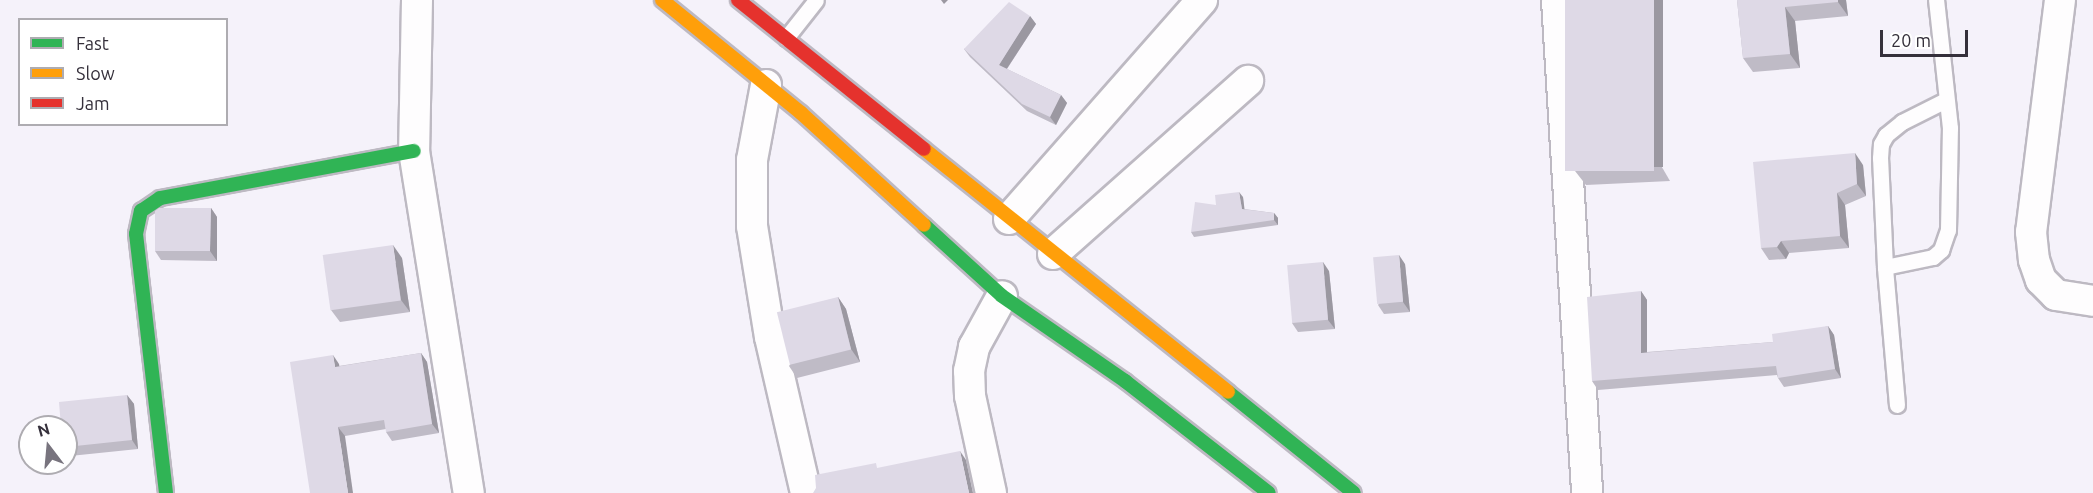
<!DOCTYPE html>
<style>
body{margin:0}
#map{position:relative;width:2093px;height:493px;overflow:hidden;background:#f5f2fa;font-family:Ubuntu,sans-serif}
div>[style]{position:absolute}
.roads{filter:drop-shadow(2px 0 #bdb9c2) drop-shadow(-2px 0 #bdb9c2) drop-shadow(0 2px #bdb9c2) drop-shadow(0 -2px #bdb9c2)}
.lane>*{height:15px;margin:-7.5px;padding:0 7.5px;transform-origin:7.5px;border-radius:7.5px;background:#fefdfe}
.street>*{height:30px;margin:-15px;padding:0 15px;transform-origin:15px;border-radius:15px;background:#fefdfe}
.fast>*{height:14px;margin:-7px;padding:0 7px;transform-origin:7px;border-radius:7px;background:#30b455}
.slow>*{height:14px;margin:-7px;padding:0 7px;transform-origin:7px;border-radius:7px;background:#ff9f0a}
.jam>*{height:14px;margin:-7px;padding:0 7px;transform-origin:7px;border-radius:7px;background:#e5322d}
.wall>*{inset:0;background:#bfbbc6}
.shaded-wall>*{inset:0;background:#9b98a1;transform-origin:0 0}
.building>*{inset:0;background:#ded9e6;transform-origin:0 0}
span{translate:-50% -50%;white-space:nowrap;text-align:center;line-height:1.15;-webkit-text-stroke:6px #fff;paint-order:stroke}
.legend{position:absolute;left:18px;top:18px;width:210px;height:108px;box-sizing:border-box;background:#fff;border:2px solid #aeacb1;margin:0;padding:8px 10px;list-style:none;font-size:18px;color:#35303b}
.legend li{display:flex;align-items:center;gap:12px;height:30px}
.legend b{width:30px;border:2px solid #aeacb1}
.north{position:absolute;left:18px;top:415px;width:60px;height:60px;box-sizing:border-box;background:#fff;border:2px solid #aeacb1;border-radius:50%;rotate:344deg;font-size:16px;font-weight:700;line-height:24px;text-align:center;color:#35303b}
.north::after{content:'';display:block;margin:auto;width:21px;height:27px;background:#78747e;clip-path:polygon(50% 0,100% 100%,50% 72%,0 100%)}
.scale{position:absolute;left:1880px;top:30px;width:88px;height:27px;box-sizing:border-box;border:3px solid #35303b;border-top:0;padding-left:8px;font-size:18px;line-height:21px;white-space:nowrap;color:#35303b;-webkit-text-stroke:4px #fff;paint-order:stroke}
</style>
<div id="map">
<div class="roads">
<div class="lane">
<div style="left:786px;top:38px;width:48px;rotate:-51.7deg"></div>
<div style="left:1885px;top:267px;width:49px;rotate:-11.8deg"></div>
<div style="left:1933px;top:257px;width:11px;rotate:-41deg"></div>
<div style="left:1941px;top:250px;width:21px;rotate:-71deg"></div>
<div style="left:1948px;top:230px;width:102px;rotate:-88.9deg"></div>
<div style="left:1950px;top:128px;width:129px;rotate:-96.2deg"></div>
<div style="left:1897px;top:405px;width:139px;rotate:-95deg"></div>
<div style="left:1885px;top:267px;width:109px;rotate:-92.6deg"></div>
<div style="left:1880px;top:158px;width:14px;rotate:-86deg"></div>
<div style="left:1881px;top:144px;width:10px;rotate:-61deg"></div>
<div style="left:1886px;top:135px;width:21px;rotate:-39deg"></div>
<div style="left:1902px;top:122px;width:49px;rotate:-26.6deg"></div>
</div>
<div class="street">
<div style="left:417px;top:0;width:151px;rotate:91.1deg"></div>
<div style="left:414px;top:151px;width:346px;rotate:80.9deg"></div>
<div style="left:1557px;top:0;width:494px;rotate:86.5deg"></div>
<div style="left:2060px;top:0;width:234px;rotate:97.1deg"></div>
<div style="left:2031px;top:232px;width:28px;rotate:84deg"></div>
<div style="left:2034px;top:260px;width:21px;rotate:71deg"></div>
<div style="left:2041px;top:280px;width:21px;rotate:45deg"></div>
<div style="left:2056px;top:295px;width:37px;rotate:9deg"></div>
<div style="left:766px;top:85px;width:76px;rotate:100.6deg"></div>
<div style="left:752px;top:160px;width:66px;rotate:90deg"></div>
<div style="left:752px;top:226px;width:112px;rotate:80.8deg"></div>
<div style="left:770px;top:337px;width:160px;rotate:77deg"></div>
<div style="left:1009px;top:219px;width:292px;rotate:-48.6deg"></div>
<div style="left:1053px;top:254px;width:261px;rotate:-41.6deg"></div>
<div style="left:991px;top:493px;width:99px;rotate:-102.2deg"></div>
<div style="left:970px;top:396px;width:25px;rotate:-92deg"></div>
<div style="left:969px;top:371px;width:25px;rotate:-78deg"></div>
<div style="left:974px;top:347px;width:58px;rotate:-61.2deg"></div>
</div>
<div class="fast">
<div style="left:924px;top:225px;width:105px;rotate:42.3deg"></div>
<div style="left:1002px;top:296px;width:150px;rotate:34.6deg"></div>
<div style="left:1125px;top:381px;width:182px;rotate:37.9deg"></div>
<div style="left:1228px;top:392px;width:161px;rotate:38.7deg"></div>
<div style="left:166px;top:493px;width:261px;rotate:-96.6deg"></div>
<div style="left:136px;top:234px;width:24px;rotate:-78deg"></div>
<div style="left:141px;top:211px;width:23px;rotate:-34deg"></div>
<div style="left:160px;top:198px;width:258px;rotate:-10.5deg"></div>
</div>
<div class="slow">
<div style="left:662px;top:0;width:179px;rotate:39.1deg"></div>
<div style="left:801px;top:113px;width:166px;rotate:42.3deg"></div>
<div style="left:924px;top:149px;width:389px;rotate:38.6deg"></div>
</div>
<div class="jam">
<div style="left:738px;top:0;width:238px;rotate:38.7deg"></div>
</div>
</div>
<div class="wall">
<div style="clip-path:polygon(1565px 0,1670px 181px,1586px 185px,1575px 171px)"></div>
<div style="clip-path:polygon(1737px 0,1846px 0,1848px 16px,1795px 21px,1800px 68px,1753px 72px,1743px 58px)"></div>
<div style="clip-path:polygon(1030px 16px,1036px 24px,1007px 69px,1061px 95px,1067px 103px,1056px 125px,1027px 111px,970px 57px,964px 49px)"></div>
<div style="clip-path:polygon(1863px 165px,1866px 196px,1845px 205px,1849px 248px,1789px 253px,1786px 259px,1769px 260px,1761px 248px)"></div>
<div style="clip-path:polygon(1243px 197px,1244px 209px,1274px 213px,1278px 218px,1278px 225px,1194px 237px,1191px 232px,1216px 205px)"></div>
<div style="clip-path:polygon(211px 208px,217px 217px,217px 261px,161px 260px,155px 251px)"></div>
<div style="clip-path:polygon(402px 258px,410px 312px,340px 322px,331px 310px)"></div>
<div style="clip-path:polygon(1405px 264px,1410px 312px,1384px 314px,1378px 305px)"></div>
<div style="clip-path:polygon(1329px 271px,1335px 329px,1298px 332px,1292px 323px)"></div>
<div style="clip-path:polygon(1641px 291px,1647px 300px,1647px 352px,1773px 342px,1828px 326px,1834px 335px,1841px 378px,1784px 387px,1778px 378px,1777px 375px,1598px 390px,1592px 381px)"></div>
<div style="clip-path:polygon(838px 297px,846px 309px,860px 362px,797px 378px,789px 366px)"></div>
<div style="clip-path:polygon(421px 353px,427px 362px,439px 433px,392px 441px,386px 432px,386px 429px,345px 436px,310px 493px,339px 364px,339px 366px)"></div>
<div style="clip-path:polygon(127px 395px,134px 404px,138px 449px,70px 456px,66px 451px,66px 427px)"></div>
</div>
<div class="shaded-wall">
<div style="clip-path:polygon(941px 0,948px 0,944px 4px)"></div>
<div style="left:1654px;top:0;width:9px;height:167px"></div>
<div style="clip-path:polygon(1838px 0,1846px 0,1848px 16px,1838px 2px)"></div>
<div style="clip-path:polygon(1785px 7px,1795px 21px,1800px 68px,1790px 54px)"></div>
<div style="clip-path:polygon(1030px 16px,1036px 24px,1004px 73px,999px 65px)"></div>
<div style="clip-path:polygon(1061px 95px,1067px 103px,1056px 125px,1050px 117px)"></div>
<div style="clip-path:polygon(1855px 153px,1863px 165px,1866px 196px,1857px 184px)"></div>
<div style="clip-path:polygon(1239px 192px,1243px 197px,1245px 213px,1242px 209px)"></div>
<div style="clip-path:polygon(1837px 193px,1845px 205px,1849px 248px,1840px 236px)"></div>
<div style="clip-path:polygon(211px 208px,217px 217px,217px 261px,210px 251px)"></div>
<div style="clip-path:polygon(1274px 213px,1278px 218px,1278px 225px,1274px 220px)"></div>
<div style="clip-path:polygon(1781px 241px,1789px 253px,1786px 259px,1777px 247px)"></div>
<div style="clip-path:polygon(393px 245px,402px 258px,410px 312px,401px 300px)"></div>
<div style="clip-path:polygon(1399px 255px,1405px 264px,1410px 312px,1403px 302px)"></div>
<div style="clip-path:polygon(1323px 262px,1329px 271px,1335px 329px,1328px 320px)"></div>
<div style="clip-path:polygon(1641px 291px,1647px 300px,1647px 362px,1641px 353px)"></div>
<div style="clip-path:polygon(838px 297px,846px 309px,860px 362px,851px 349px)"></div>
<div style="clip-path:polygon(1828px 326px,1834px 335px,1841px 378px,1835px 369px)"></div>
<div style="clip-path:polygon(421px 353px,427px 362px,439px 433px,432px 424px)"></div>
<div style="clip-path:polygon(333px 355px,339px 364px,341px 376px,335px 367px)"></div>
<div style="clip-path:polygon(127px 395px,134px 404px,138px 449px,132px 440px)"></div>
<div style="clip-path:polygon(338px 427px,345px 436px,353px 493px,348px 493px)"></div>
<div style="clip-path:polygon(960px 451px,966px 460px,973px 493px,969px 493px)"></div>
</div>
<div class="building">
<div style="left:1565px;top:0;width:89px;height:171px"></div>
<div style="clip-path:polygon(1737px 0,1838px 0,1838px 2px,1785px 7px,1790px 54px,1743px 58px)"></div>
<div style="clip-path:polygon(1009px 2px,1030px 16px,999px 65px,1061px 95px,1050px 117px,1022px 104px,964px 49px)"></div>
<div style="clip-path:polygon(1855px 153px,1857px 184px,1837px 193px,1840px 236px,1781px 241px,1777px 247px,1761px 248px,1753px 162px)"></div>
<div style="clip-path:polygon(1239px 192px,1242px 209px,1274px 213px,1274px 220px,1191px 232px,1195px 202px,1216px 205px,1215px 195px)"></div>
<div style="clip-path:polygon(159px 208px,211px 208px,210px 251px,155px 251px,155px 211px)"></div>
<div style="left:393px;top:245px;width:56px;height:71px;rotate:82deg"></div>
<div style="left:1399px;top:255px;width:47px;height:26px;rotate:85deg"></div>
<div style="left:1323px;top:262px;width:58px;height:36px;rotate:85deg"></div>
<div style="clip-path:polygon(1641px 291px,1641px 353px,1773px 342px,1772px 334px,1828px 326px,1835px 369px,1778px 378px,1776px 366px,1592px 381px,1587px 297px)"></div>
<div style="left:838px;top:297px;width:54px;height:63px;rotate:76deg"></div>
<div style="clip-path:polygon(421px 353px,432px 424px,386px 432px,384px 420px,338px 427px,348px 493px,310px 493px,290px 362px,333px 355px,335px 367px)"></div>
<div style="clip-path:polygon(127px 395px,132px 440px,66px 447px,66px 427px,61px 427px,59px 402px)"></div>
<div style="clip-path:polygon(960px 451px,969px 493px,813px 493px,816px 488px,815px 475px,876px 463px,877px 468px)"></div>
</div>
<ul class="legend">
<li><b style="height:8px;background:#30b455"></b>Fast</li>
<li><b style="height:8px;background:#ff9f0a"></b>Slow</li>
<li><b style="height:8px;background:#e5322d"></b>Jam</li>
</ul>
<div class="north">N</div>
<div class="scale">20 m</div>
</div>
